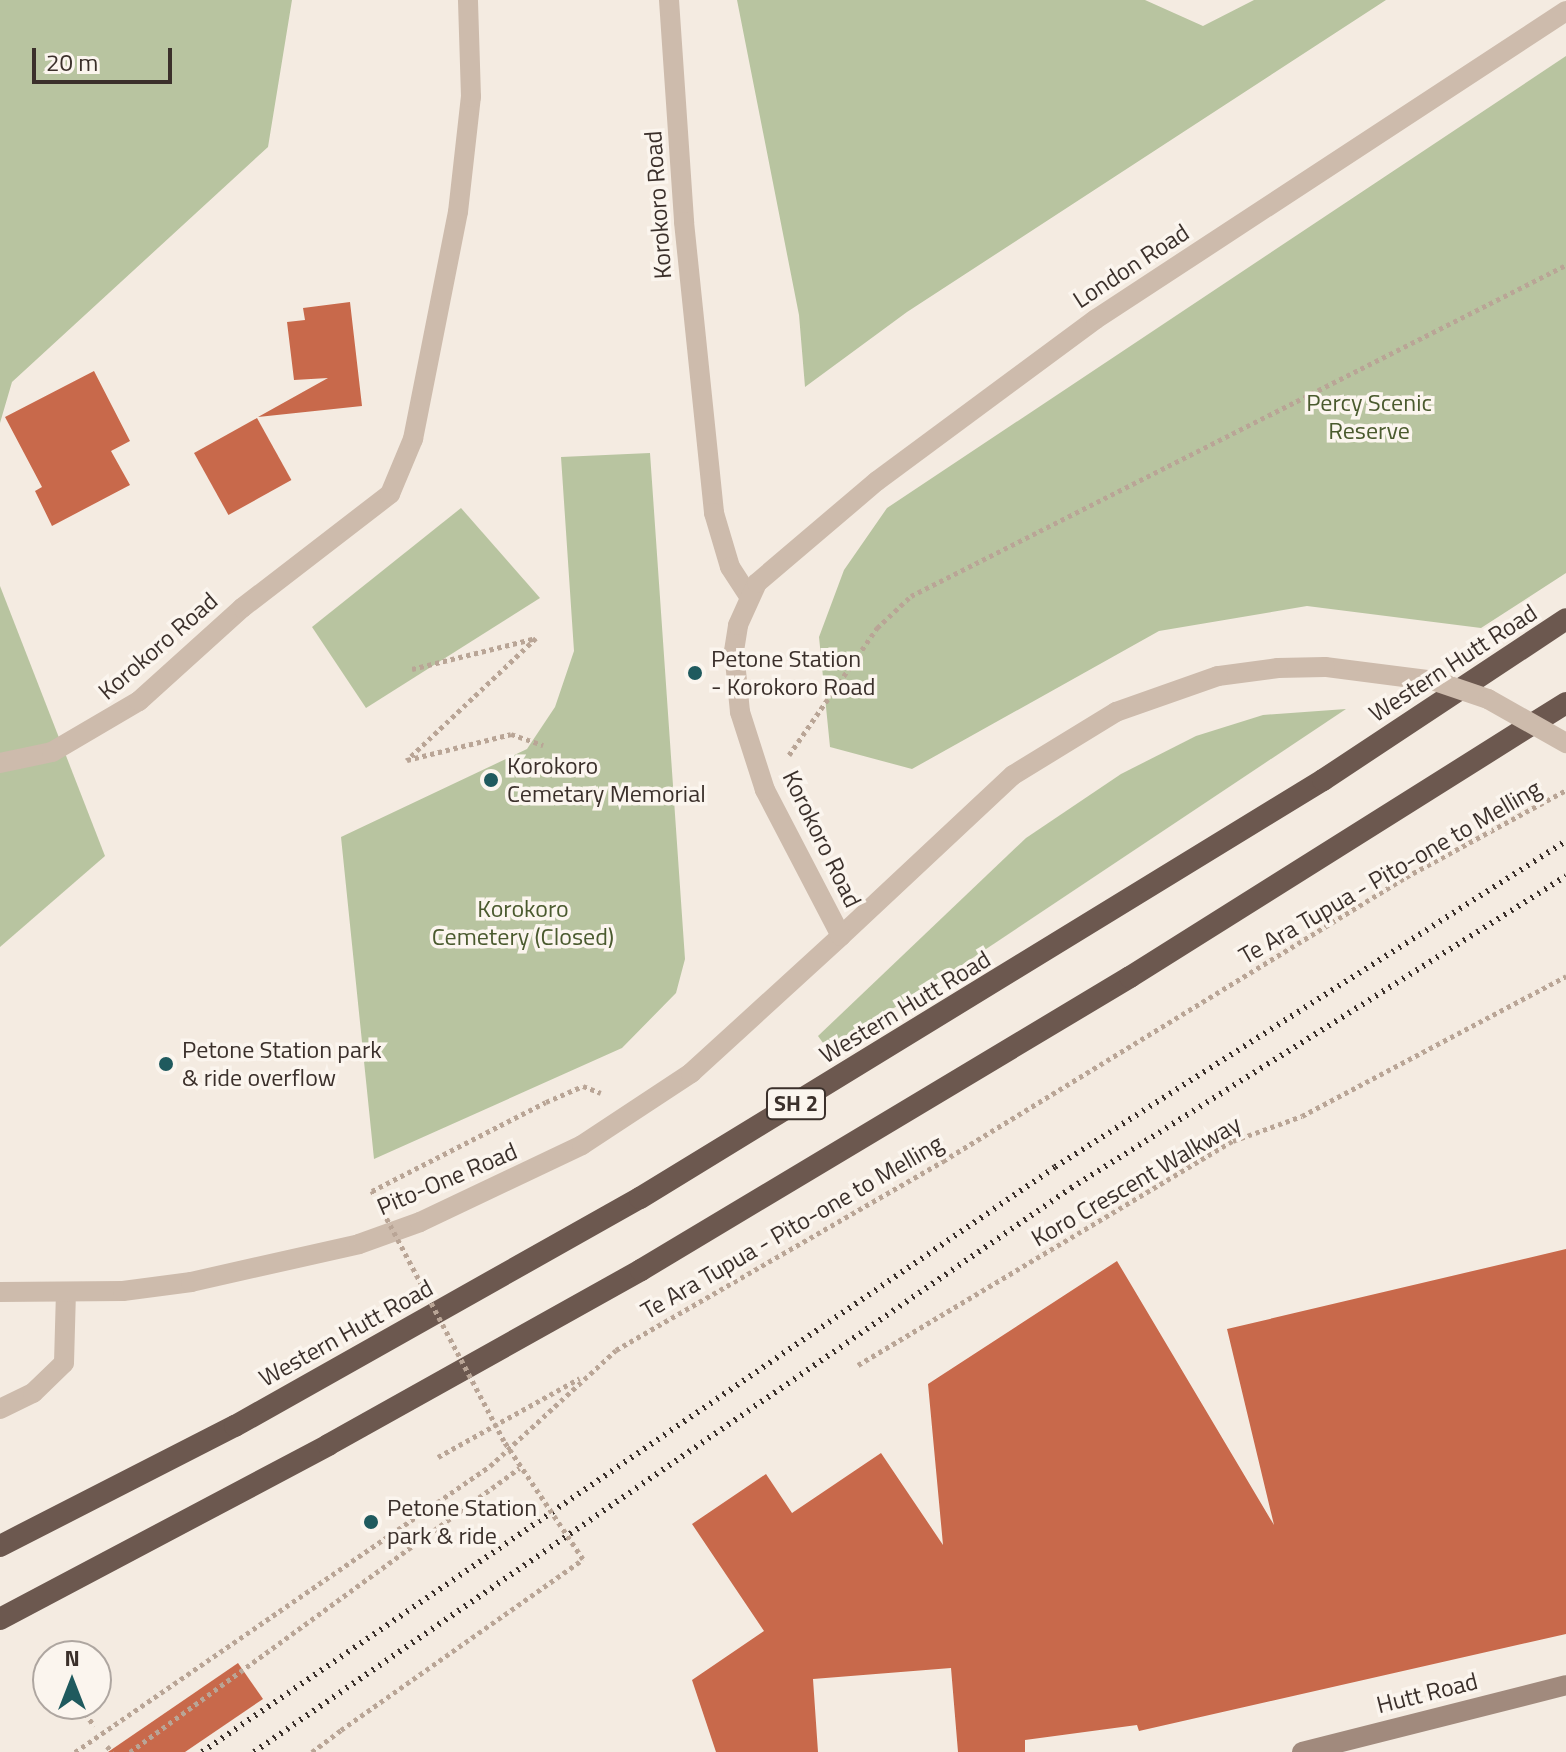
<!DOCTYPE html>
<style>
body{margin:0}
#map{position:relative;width:1566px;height:1752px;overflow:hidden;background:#f4ebe1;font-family:"Titillium Web",sans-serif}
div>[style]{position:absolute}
.green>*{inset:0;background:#b8c4a0}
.building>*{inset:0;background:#c8694b;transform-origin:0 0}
.path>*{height:5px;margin-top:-2.5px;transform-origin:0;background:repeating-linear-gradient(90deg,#b9a596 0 4px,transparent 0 8px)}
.service>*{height:20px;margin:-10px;padding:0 10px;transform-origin:10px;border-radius:10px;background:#cdbbac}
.minor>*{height:20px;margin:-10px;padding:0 10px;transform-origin:10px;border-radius:10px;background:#cdbbac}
.tertiary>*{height:20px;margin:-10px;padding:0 10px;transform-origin:10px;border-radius:10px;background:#cdbbac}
.secondary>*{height:20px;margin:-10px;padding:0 10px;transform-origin:10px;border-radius:10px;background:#a18a7d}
.trunk>*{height:22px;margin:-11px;padding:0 11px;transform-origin:11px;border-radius:11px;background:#6c584f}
.rail>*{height:6px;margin-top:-3px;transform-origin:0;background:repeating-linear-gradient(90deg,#3b302b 0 2px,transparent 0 8px)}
.path-bridge>*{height:5px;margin-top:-2.5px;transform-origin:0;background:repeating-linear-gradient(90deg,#b9a596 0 4px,transparent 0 8px)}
.tertiary-bridge>*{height:20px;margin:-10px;padding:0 10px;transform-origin:10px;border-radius:10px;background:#cdbbac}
.dots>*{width:22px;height:22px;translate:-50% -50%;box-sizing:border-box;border:4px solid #fbf5ee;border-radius:50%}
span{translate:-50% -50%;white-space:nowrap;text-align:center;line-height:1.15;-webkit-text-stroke:7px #fbf5ee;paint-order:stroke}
.shield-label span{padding:2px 6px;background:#fbf5ee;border:2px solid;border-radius:6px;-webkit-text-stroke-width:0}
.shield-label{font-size:22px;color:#3b302b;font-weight:700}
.street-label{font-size:24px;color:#3b302b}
.park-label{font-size:24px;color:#4a5a2e}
.poi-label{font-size:24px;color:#3b302b}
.left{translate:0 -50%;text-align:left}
.north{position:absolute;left:32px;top:1640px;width:80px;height:80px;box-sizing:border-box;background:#fbf5ee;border:2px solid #aea6a0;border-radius:50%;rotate:0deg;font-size:22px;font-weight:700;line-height:32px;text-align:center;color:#3b302b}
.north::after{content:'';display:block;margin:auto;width:28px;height:36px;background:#1f5a5e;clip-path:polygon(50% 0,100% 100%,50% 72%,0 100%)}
.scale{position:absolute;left:32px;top:48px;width:140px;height:36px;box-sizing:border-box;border:4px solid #3b302b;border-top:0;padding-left:10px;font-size:24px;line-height:28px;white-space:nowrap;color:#3b302b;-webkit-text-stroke:6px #fbf5ee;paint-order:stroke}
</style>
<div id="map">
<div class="green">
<div style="clip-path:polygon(0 0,292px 0,268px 147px,12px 382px,0 423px)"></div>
<div style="clip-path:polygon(737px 0,1145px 0,1203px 26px,1254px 0,1386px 0,907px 312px,805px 387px,799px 315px)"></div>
<div style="clip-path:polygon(1566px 56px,1566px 573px,1481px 628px,1307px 606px,1159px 631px,912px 769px,830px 747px,819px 637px,844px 570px,887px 508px)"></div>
<div style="clip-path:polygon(650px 453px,685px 959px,676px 993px,622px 1048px,374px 1159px,341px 837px,527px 749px,555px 707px,574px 651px,561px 457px)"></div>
<div style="clip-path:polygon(461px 508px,540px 598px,366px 708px,312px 627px)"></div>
<div style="clip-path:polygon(0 586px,105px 856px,0 947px)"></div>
<div style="clip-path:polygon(1346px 709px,920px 993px,826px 1047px,818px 1036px,1026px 838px,1121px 774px,1196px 736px,1263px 715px)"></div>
</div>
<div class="building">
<div style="clip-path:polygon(350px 302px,362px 406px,258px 417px,328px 378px,294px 380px,287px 322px,305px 320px,303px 308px)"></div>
<div style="clip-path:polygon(94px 371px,130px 441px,111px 451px,130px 485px,52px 526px,35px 491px,42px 487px,5px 417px)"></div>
<div style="left:257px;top:418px;width:71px;height:72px;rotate:61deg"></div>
<div style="clip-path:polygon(1566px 1249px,1566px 1634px,1139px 1731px,1137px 1725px,1025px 1740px,1025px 1752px,958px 1752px,951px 1668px,813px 1679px,818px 1752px,716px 1752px,692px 1680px,764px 1631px,692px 1524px,766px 1474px,792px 1513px,881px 1453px,943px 1545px,928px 1384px,1117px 1261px,1274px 1525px,1227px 1329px)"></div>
<div style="clip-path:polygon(238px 1663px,263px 1699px,185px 1752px,108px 1752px)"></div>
</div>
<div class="path">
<div style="left:412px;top:669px;width:128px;rotate:-14deg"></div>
<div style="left:536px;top:638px;width:178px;rotate:136.6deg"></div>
<div style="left:407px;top:760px;width:107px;rotate:-14deg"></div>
<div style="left:511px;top:734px;width:34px;rotate:19deg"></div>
<div style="left:789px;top:755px;width:155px;rotate:-55.3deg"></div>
<div style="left:877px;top:628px;width:47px;rotate:-43.3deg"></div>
<div style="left:911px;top:596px;width:734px;rotate:-26.81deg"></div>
<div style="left:546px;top:1102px;width:40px;rotate:-23.4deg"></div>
<div style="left:583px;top:1086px;width:19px;rotate:21deg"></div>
<div style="left:858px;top:1365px;width:437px;rotate:-30.9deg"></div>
<div style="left:1233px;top:1141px;width:73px;rotate:-19.9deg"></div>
<div style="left:1302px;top:1116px;width:299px;rotate:-27.9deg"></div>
<div style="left:438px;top:1457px;width:162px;rotate:-29.1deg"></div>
<div style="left:81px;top:1706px;width:24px;rotate:57deg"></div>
<div style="left:107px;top:1746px;width:8px;rotate:50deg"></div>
<div style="left:75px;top:1752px;width:504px;rotate:-34.57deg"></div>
<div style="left:490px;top:1466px;width:171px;rotate:-42.6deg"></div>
<div style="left:616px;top:1350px;width:378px;rotate:-30deg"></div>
<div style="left:943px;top:1161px;width:543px;rotate:-31.52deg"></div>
<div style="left:1406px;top:877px;width:182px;rotate:-28.5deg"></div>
<div style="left:130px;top:1752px;width:482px;rotate:-36.1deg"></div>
<div style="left:312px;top:1752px;width:36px;rotate:-37deg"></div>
</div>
<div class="service">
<div style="left:0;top:1409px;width:37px;rotate:-26deg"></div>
<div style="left:33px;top:1393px;width:43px;rotate:-44.1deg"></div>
<div style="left:64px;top:1363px;width:71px;rotate:-88.4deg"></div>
</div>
<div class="minor">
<div style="left:669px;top:0;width:223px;rotate:86.1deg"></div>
<div style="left:684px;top:222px;width:293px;rotate:84.1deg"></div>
<div style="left:714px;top:513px;width:56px;rotate:73.5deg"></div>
<div style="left:730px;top:567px;width:35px;rotate:57deg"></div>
<div style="left:0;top:763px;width:53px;rotate:-11.9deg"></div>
<div style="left:52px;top:752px;width:101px;rotate:-30.4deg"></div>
<div style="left:139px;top:701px;width:139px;rotate:-42.1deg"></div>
<div style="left:242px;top:608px;width:187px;rotate:-37.6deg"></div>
<div style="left:390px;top:494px;width:60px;rotate:-67.3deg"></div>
<div style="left:413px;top:439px;width:231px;rotate:-78.8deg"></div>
<div style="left:458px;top:212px;width:116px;rotate:-83.6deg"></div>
<div style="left:471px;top:97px;width:97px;rotate:-91.8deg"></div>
<div style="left:0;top:1292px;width:123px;rotate:-0.5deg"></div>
<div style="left:123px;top:1291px;width:69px;rotate:-7.5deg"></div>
<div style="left:191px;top:1282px;width:172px;rotate:-12.7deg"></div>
<div style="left:359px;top:1244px;width:65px;rotate:-19.8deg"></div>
<div style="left:420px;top:1222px;width:179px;rotate:-25.4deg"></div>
<div style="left:582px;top:1145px;width:131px;rotate:-33.4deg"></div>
<div style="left:691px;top:1073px;width:203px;rotate:-42.4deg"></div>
</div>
<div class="tertiary">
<div style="left:1435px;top:681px;width:111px;rotate:-172.7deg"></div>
<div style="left:1325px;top:667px;width:47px;rotate:178.8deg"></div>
<div style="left:1278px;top:668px;width:61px;rotate:172.4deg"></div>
<div style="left:1218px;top:676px;width:108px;rotate:160.6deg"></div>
<div style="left:1116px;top:712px;width:121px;rotate:148.5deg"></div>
<div style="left:1013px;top:775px;width:236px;rotate:136.9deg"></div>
<div style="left:841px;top:936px;width:165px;rotate:-117.5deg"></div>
<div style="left:765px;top:790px;width:82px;rotate:-107.8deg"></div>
<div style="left:740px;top:712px;width:61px;rotate:-95.6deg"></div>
<div style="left:734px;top:651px;width:26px;rotate:-81deg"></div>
<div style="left:738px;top:625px;width:46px;rotate:-65.7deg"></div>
<div style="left:757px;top:583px;width:157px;rotate:-40.4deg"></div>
<div style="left:877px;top:481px;width:272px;rotate:-36.5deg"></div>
<div style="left:1096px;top:319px;width:562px;rotate:-33.24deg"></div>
</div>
<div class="secondary">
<div style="left:1302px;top:1752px;width:272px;rotate:-14.2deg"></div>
</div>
<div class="trunk">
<div style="left:0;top:1546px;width:264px;rotate:-27.1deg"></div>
<div style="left:235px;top:1426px;width:465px;rotate:-29.4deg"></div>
<div style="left:640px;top:1198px;width:801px;rotate:-31.47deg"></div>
<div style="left:1323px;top:780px;width:291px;rotate:-33.5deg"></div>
<div style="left:0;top:1619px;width:371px;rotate:-27.9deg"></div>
<div style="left:328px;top:1445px;width:359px;rotate:-29.2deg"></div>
<div style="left:641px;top:1270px;width:570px;rotate:-30.93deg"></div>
<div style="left:1130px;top:977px;width:515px;rotate:-32.15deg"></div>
</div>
<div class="rail">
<div style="left:202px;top:1752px;width:1034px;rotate:-34.44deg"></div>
<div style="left:1055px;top:1167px;width:606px;rotate:-32.54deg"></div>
<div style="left:254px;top:1752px;width:993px;rotate:-34.62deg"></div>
<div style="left:1071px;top:1188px;width:585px;rotate:-32.22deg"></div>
</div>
<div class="path-bridge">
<div style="left:341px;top:1730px;width:296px;rotate:-35.2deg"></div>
<div style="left:583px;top:1559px;width:142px;rotate:-123.8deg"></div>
<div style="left:504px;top:1441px;width:283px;rotate:-117.8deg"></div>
<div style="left:372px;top:1191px;width:195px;rotate:-27.1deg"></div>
</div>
<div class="tertiary-bridge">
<div style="left:1435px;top:681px;width:56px;rotate:18.8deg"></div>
<div style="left:1488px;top:699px;width:90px;rotate:29.4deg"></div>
</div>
<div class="dots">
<div style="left:695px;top:673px;background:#1f5a5e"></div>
<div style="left:491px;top:780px;background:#1f5a5e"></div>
<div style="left:166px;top:1064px;background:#1f5a5e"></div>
<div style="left:371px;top:1522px;background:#1f5a5e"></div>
</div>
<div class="shield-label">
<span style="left:796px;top:1104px">SH 2</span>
</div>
<div class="street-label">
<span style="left:658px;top:205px;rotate:-94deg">Korokoro Road</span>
<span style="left:1131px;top:266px;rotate:-33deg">London Road</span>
<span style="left:158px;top:646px;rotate:-41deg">Korokoro Road</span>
<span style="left:1453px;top:663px;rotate:-33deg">Western Hutt Road</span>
<span style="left:822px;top:839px;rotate:64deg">Korokoro Road</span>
<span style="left:1390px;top:872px;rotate:-30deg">Te Ara Tupua - Pito-one to Melling</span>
<span style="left:905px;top:1007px;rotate:-31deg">Western Hutt Road</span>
<span style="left:447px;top:1179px;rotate:-23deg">Pito-One Road</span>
<span style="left:1136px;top:1181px;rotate:-30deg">Koro Crescent Walkway</span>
<span style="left:792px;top:1227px;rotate:-30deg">Te Ara Tupua - Pito-one to Melling</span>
<span style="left:346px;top:1333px;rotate:-29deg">Western Hutt Road</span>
<span style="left:1427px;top:1693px;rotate:-14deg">Hutt Road</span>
</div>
<div class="park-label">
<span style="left:1369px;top:417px">Percy Scenic<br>Reserve</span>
<span style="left:523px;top:923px">Korokoro<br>Cemetery (Closed)</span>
</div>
<div class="poi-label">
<span class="left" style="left:711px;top:673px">Petone Station<br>- Korokoro Road</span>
<span class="left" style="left:507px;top:780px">Korokoro<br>Cemetary Memorial</span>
<span class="left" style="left:182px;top:1064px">Petone Station park<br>&amp; ride overflow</span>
<span class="left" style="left:387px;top:1522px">Petone Station<br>park &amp; ride</span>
</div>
<div class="north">N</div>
<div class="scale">20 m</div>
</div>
